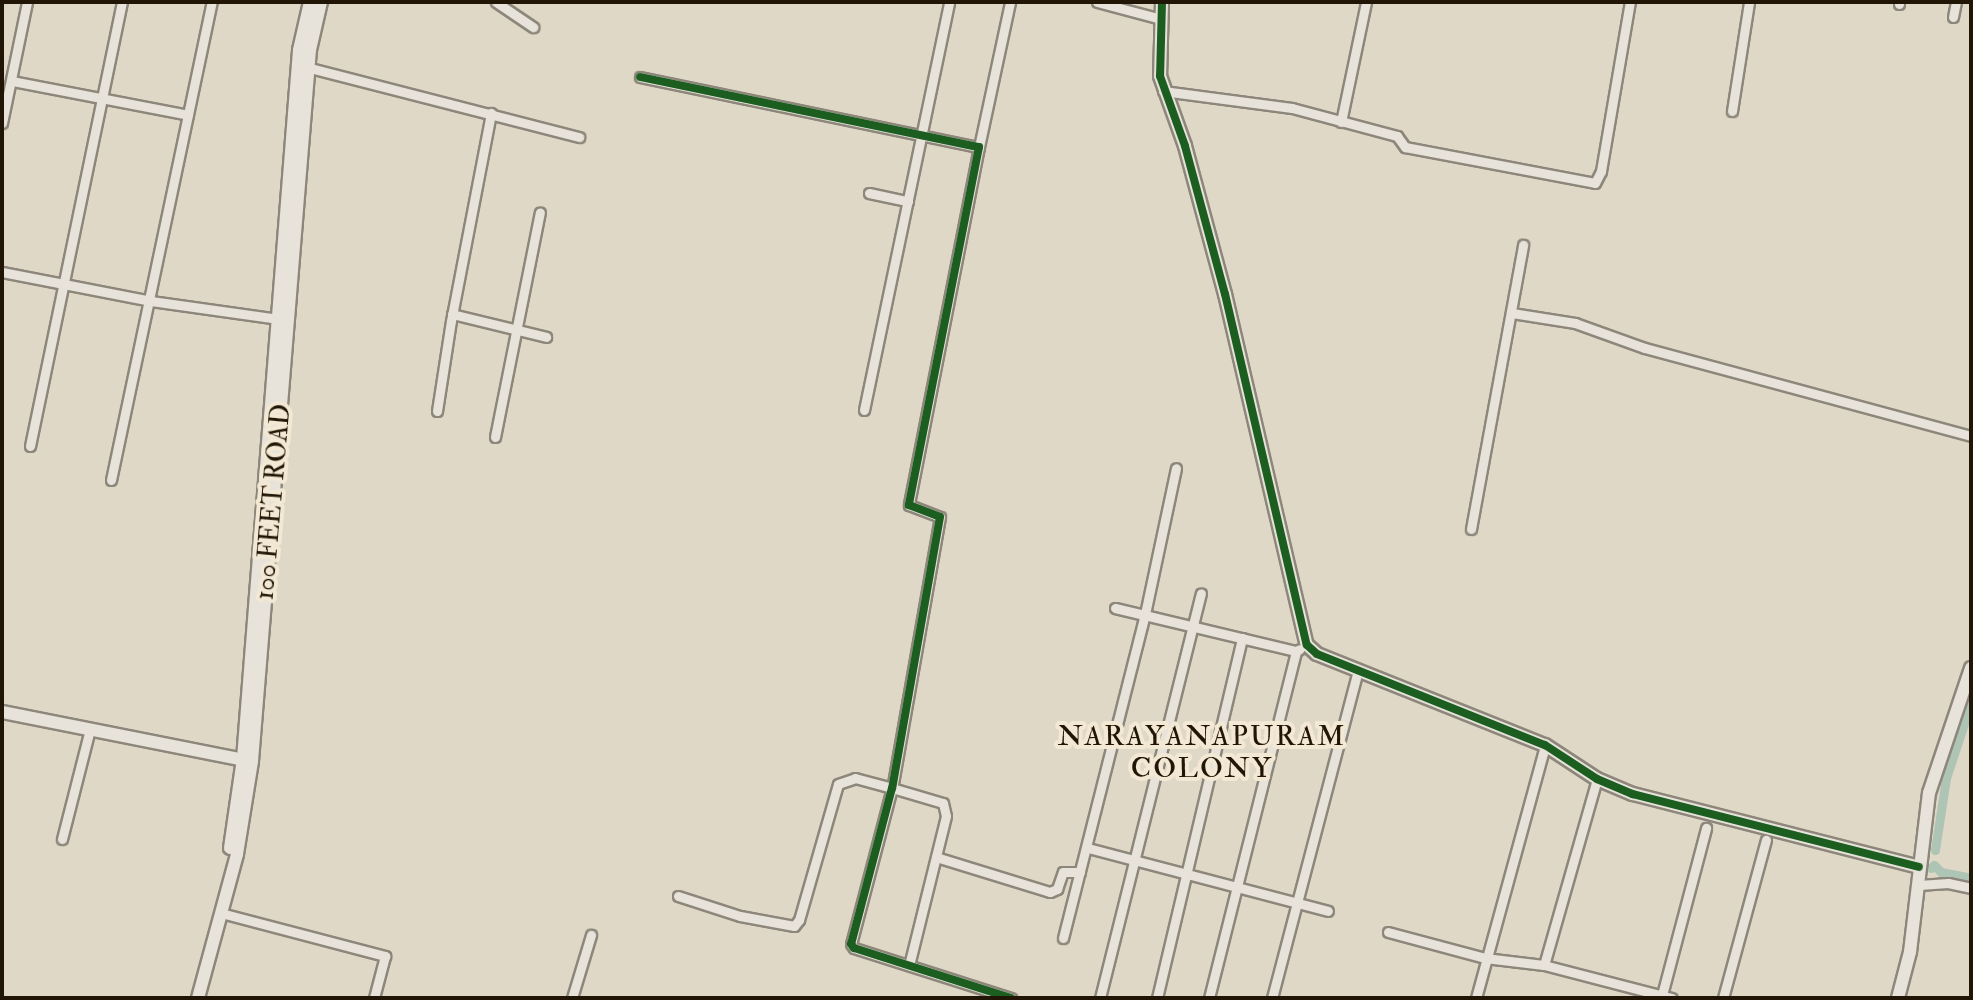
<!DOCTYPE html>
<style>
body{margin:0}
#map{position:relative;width:1973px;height:1000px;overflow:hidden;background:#e0d8c6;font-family:"IM FELL Double Pica",serif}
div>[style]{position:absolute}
.canal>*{height:9px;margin:-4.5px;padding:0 4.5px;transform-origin:4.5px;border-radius:4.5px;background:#aec4b4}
.roads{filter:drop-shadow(2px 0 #8d877b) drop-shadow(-2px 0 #8d877b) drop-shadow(0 2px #8d877b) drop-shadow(0 -2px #8d877b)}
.street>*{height:9px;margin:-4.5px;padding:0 4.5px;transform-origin:4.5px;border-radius:4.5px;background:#e7e2da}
.secondary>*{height:12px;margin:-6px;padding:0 6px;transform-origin:6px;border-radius:6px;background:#e7e2da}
.cycleway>*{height:8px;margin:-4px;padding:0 4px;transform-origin:4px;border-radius:4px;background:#1b5e20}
span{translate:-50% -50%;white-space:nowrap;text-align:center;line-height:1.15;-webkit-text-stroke:8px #f2e8d3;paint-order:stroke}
.street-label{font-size:26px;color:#211506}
.neighbourhood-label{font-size:28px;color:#211506;letter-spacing:2px}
.frame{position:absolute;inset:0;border:4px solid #211506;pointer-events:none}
</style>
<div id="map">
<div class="canal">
<div style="left:1935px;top:850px;width:73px;rotate:-81.3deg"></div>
<div style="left:1946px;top:778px;width:79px;rotate:-71.6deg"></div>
<div style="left:1931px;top:868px;width:4px;rotate:-45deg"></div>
<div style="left:1934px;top:865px;width:10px;rotate:45deg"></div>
<div style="left:1941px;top:872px;width:31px;rotate:11deg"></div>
</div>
<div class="roads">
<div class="street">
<div style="left:496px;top:2px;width:45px;rotate:34deg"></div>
<div style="left:1097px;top:2px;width:66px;rotate:14.9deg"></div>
<div style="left:1899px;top:4px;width:2px;rotate:-90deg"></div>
<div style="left:1953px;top:17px;width:15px;rotate:-79deg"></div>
<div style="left:310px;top:68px;width:278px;rotate:14.4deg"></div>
<div style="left:640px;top:77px;width:346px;rotate:11.7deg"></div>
<div style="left:979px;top:147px;width:365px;rotate:101.1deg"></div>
<div style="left:909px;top:505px;width:33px;rotate:21deg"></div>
<div style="left:940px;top:517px;width:275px;rotate:100deg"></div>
<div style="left:892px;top:788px;width:161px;rotate:104.7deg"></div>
<div style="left:851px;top:944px;width:5px;rotate:53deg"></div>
<div style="left:854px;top:948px;width:165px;rotate:17.7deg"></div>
<div style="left:12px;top:81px;width:179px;rotate:10.9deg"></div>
<div style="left:1163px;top:91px;width:130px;rotate:7.5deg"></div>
<div style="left:1292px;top:108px;width:109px;rotate:14.9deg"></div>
<div style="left:1397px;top:136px;width:14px;rotate:54deg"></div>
<div style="left:1405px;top:147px;width:193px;rotate:10.7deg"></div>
<div style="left:1595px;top:183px;width:13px;rotate:-63deg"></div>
<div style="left:1601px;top:171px;width:171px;rotate:-80.3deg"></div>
<div style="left:1732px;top:111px;width:110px;rotate:-81.1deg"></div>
<div style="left:1341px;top:122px;width:123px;rotate:-78.2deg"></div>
<div style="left:2px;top:123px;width:124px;rotate:-78.3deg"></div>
<div style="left:979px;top:147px;width:148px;rotate:-77.9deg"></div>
<div style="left:869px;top:193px;width:40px;rotate:12deg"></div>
<div style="left:2px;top:272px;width:152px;rotate:11deg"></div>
<div style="left:151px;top:301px;width:129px;rotate:8deg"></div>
<div style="left:1512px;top:313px;width:64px;rotate:9deg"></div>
<div style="left:1575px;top:323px;width:74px;rotate:19.7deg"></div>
<div style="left:1645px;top:348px;width:338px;rotate:15.1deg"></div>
<div style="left:452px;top:314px;width:97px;rotate:13.7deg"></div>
<div style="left:864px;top:410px;width:417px;rotate:-78.2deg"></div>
<div style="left:437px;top:411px;width:91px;rotate:-81.2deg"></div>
<div style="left:451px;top:321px;width:212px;rotate:-79.1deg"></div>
<div style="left:495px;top:437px;width:229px;rotate:-78.7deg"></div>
<div style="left:30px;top:446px;width:453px;rotate:-78.3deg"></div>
<div style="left:111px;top:480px;width:489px;rotate:-78.1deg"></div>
<div style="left:1471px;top:529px;width:289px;rotate:-79.6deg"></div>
<div style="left:1115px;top:608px;width:186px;rotate:13.4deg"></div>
<div style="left:1296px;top:651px;width:4px;rotate:-27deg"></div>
<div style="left:62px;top:839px;width:114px;rotate:-75.7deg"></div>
<div style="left:1088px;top:848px;width:248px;rotate:14.7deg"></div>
<div style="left:936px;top:857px;width:119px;rotate:17.1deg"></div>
<div style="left:1050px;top:892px;width:8px;rotate:-23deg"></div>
<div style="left:1057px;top:889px;width:18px;rotate:-71deg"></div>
<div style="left:1063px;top:872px;width:17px"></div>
<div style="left:1919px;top:885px;width:29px;rotate:-4deg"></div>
<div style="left:1948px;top:883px;width:24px;rotate:12deg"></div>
<div style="left:678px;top:896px;width:65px;rotate:17.9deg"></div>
<div style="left:740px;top:916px;width:55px;rotate:10.5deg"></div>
<div style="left:794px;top:926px;width:8px;rotate:-50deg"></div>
<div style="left:799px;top:920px;width:141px;rotate:-74deg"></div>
<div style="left:838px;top:784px;width:18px;rotate:-19deg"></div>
<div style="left:855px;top:778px;width:38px;rotate:15deg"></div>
<div style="left:892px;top:788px;width:53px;rotate:16.4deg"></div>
<div style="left:943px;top:803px;width:13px;rotate:77deg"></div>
<div style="left:946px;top:816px;width:154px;rotate:103.9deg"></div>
<div style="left:221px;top:913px;width:170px;rotate:14.7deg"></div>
<div style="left:385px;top:956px;width:43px;rotate:104.7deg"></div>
<div style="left:1388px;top:932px;width:100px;rotate:15deg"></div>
<div style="left:1485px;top:958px;width:59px;rotate:6.8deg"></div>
<div style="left:1544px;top:965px;width:132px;rotate:14.5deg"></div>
<div style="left:1063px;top:938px;width:334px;rotate:-75.8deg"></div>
<div style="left:1145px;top:614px;width:149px;rotate:-78deg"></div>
<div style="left:1544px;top:965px;width:193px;rotate:-74.1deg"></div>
<div style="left:1662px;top:995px;width:173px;rotate:-75.2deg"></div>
<div style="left:572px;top:998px;width:66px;rotate:-73.2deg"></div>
<div style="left:1100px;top:998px;width:417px;rotate:-76deg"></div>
<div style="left:1157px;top:998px;width:370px;rotate:-76.7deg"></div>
<div style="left:1209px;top:998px;width:358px;rotate:-75.9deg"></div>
<div style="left:1272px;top:998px;width:339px;rotate:-75.3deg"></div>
<div style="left:1476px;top:998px;width:262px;rotate:-74.7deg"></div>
<div style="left:1723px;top:998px;width:164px;rotate:-74.8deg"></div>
</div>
<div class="secondary">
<div style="left:1162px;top:2px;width:74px;rotate:91.5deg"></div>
<div style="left:1160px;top:76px;width:74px;rotate:70.3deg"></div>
<div style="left:1185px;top:146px;width:153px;rotate:74.9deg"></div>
<div style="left:1225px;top:294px;width:360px;rotate:76.9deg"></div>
<div style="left:1307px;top:645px;width:13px;rotate:42deg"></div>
<div style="left:1317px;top:654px;width:245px;rotate:21.8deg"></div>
<div style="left:1545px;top:745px;width:62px;rotate:33.2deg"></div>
<div style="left:1597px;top:779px;width:39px;rotate:23deg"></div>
<div style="left:1633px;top:794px;width:295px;rotate:14.3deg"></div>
<div style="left:2px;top:712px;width:253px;rotate:11.2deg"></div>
<div style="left:230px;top:848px;width:90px;rotate:-81.7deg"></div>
<div style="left:243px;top:759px;width:711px;rotate:-85.48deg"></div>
<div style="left:299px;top:50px;width:49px;rotate:-77.1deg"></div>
<div style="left:198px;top:998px;width:149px;rotate:-74.8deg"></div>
<div style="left:237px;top:854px;width:94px;rotate:-80.8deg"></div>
<div style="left:252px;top:761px;width:713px;rotate:-85.34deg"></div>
<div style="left:310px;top:50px;width:49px;rotate:-77.1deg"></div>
<div style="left:1898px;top:998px;width:48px;rotate:-75.4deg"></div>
<div style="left:1910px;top:952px;width:160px;rotate:-83.2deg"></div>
<div style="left:1929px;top:793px;width:132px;rotate:-71.4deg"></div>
</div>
</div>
<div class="cycleway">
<div style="left:1162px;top:2px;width:74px;rotate:91.5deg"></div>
<div style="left:1160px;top:76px;width:74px;rotate:70.3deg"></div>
<div style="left:1185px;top:146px;width:153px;rotate:74.9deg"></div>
<div style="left:1225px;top:294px;width:360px;rotate:76.9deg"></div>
<div style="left:1307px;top:645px;width:13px;rotate:42deg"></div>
<div style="left:1317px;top:654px;width:245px;rotate:21.8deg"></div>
<div style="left:1545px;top:745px;width:62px;rotate:33.2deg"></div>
<div style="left:1597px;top:779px;width:39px;rotate:23deg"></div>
<div style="left:1633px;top:794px;width:295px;rotate:14.3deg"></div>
<div style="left:640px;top:77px;width:346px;rotate:11.7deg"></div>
<div style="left:979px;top:147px;width:365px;rotate:101.1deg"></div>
<div style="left:909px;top:505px;width:33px;rotate:21deg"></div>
<div style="left:940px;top:517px;width:275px;rotate:100deg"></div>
<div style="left:892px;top:788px;width:161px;rotate:104.7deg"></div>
<div style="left:851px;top:944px;width:5px;rotate:53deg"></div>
<div style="left:854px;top:948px;width:165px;rotate:17.7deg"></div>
</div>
<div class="street-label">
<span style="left:274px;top:502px;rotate:-85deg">100 FEET ROAD</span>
</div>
<div class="neighbourhood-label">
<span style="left:1202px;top:753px">NARAYANAPURAM<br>COLONY</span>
</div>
<div class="frame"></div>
</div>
